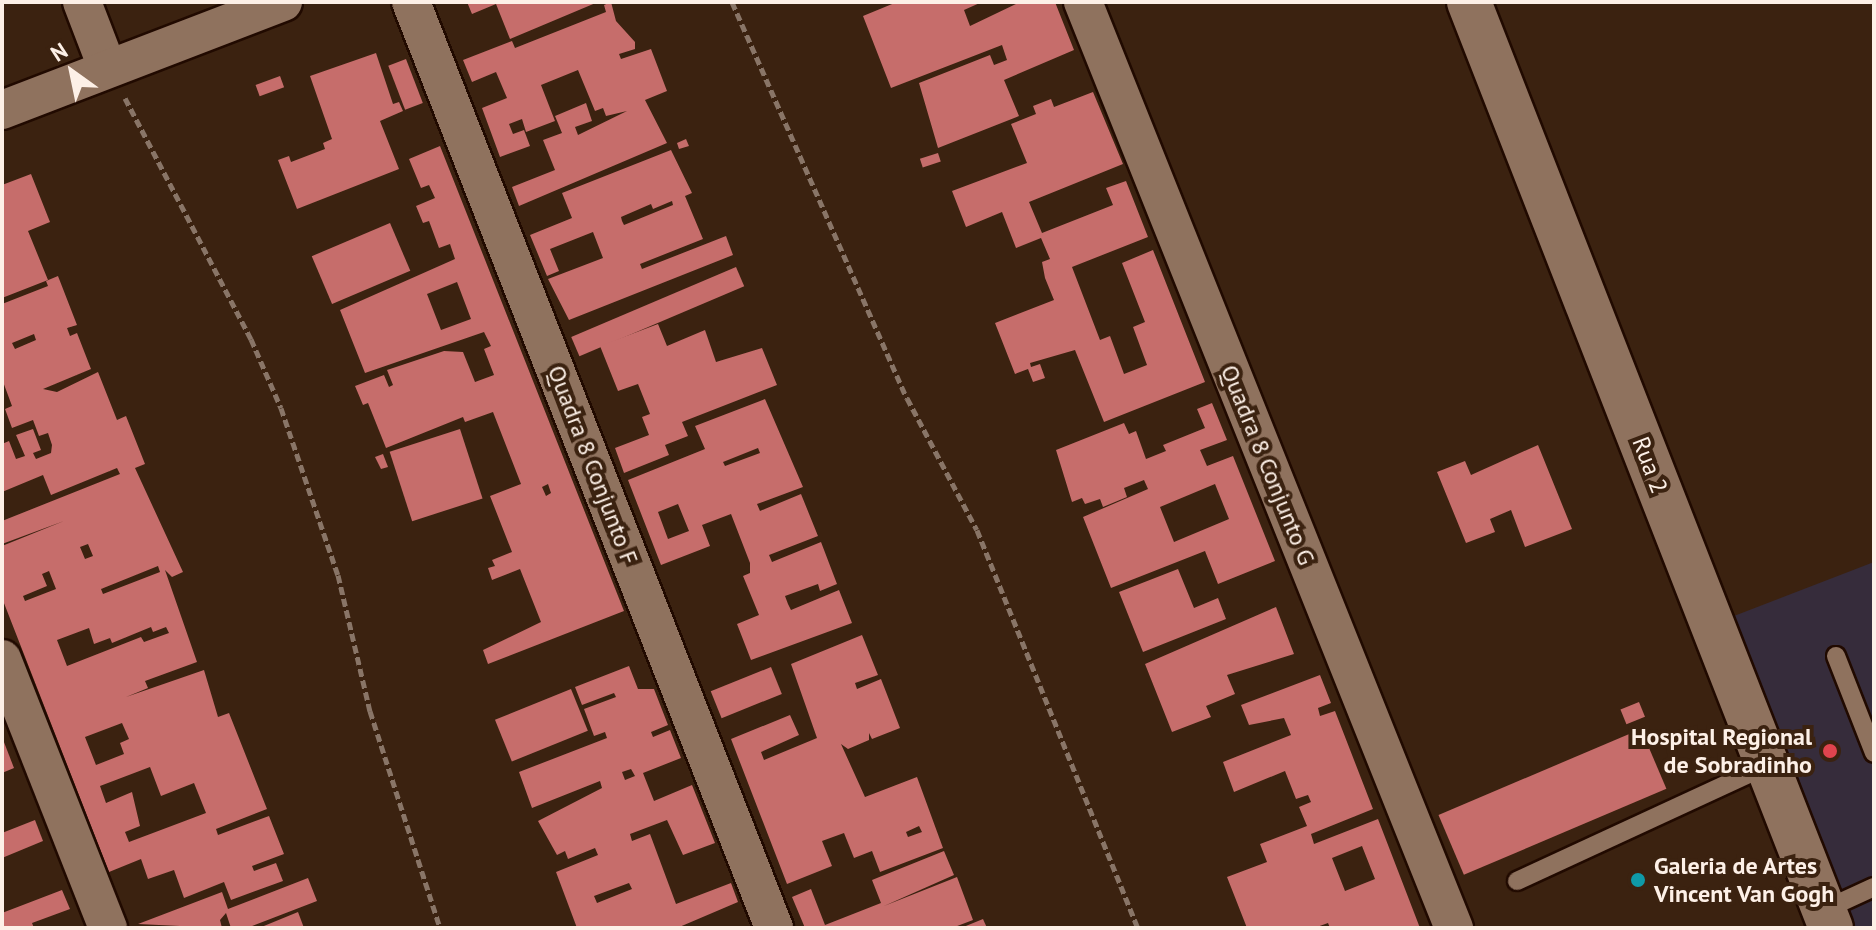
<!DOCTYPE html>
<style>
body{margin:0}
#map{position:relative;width:1876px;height:930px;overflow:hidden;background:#3b2210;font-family:"PT Sans",sans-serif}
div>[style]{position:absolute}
.medical>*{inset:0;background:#362c3b}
.building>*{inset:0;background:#c66d6b;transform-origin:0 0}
.path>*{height:5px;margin-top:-2.5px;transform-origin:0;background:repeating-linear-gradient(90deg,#897567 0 8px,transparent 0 12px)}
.roads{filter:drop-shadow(2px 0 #210a00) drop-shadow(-2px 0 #210a00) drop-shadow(0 2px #210a00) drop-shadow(0 -2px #210a00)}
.service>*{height:18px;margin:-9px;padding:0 9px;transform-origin:9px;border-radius:9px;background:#8f725e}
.minor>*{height:38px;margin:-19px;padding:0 19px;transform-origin:19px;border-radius:19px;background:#8f725e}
.tertiary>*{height:44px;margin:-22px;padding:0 22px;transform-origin:22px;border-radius:22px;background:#8f725e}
.dots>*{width:22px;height:22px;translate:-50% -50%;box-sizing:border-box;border:4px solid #3b2210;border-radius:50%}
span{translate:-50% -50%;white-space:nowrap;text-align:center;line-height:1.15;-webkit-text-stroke:8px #3b2210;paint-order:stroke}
.street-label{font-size:24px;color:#fdf0e7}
.poi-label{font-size:24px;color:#fdf0e7;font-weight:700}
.right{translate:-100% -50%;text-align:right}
.left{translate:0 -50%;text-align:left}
.frame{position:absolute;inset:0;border:4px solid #fdf0e7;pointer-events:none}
.north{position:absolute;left:32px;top:32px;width:80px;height:80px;-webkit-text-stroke:6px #3b2210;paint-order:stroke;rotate:327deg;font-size:22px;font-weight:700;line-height:32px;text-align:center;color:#fdf0e7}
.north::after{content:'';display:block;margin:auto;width:28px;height:36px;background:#fdf0e7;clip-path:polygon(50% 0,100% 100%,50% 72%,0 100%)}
</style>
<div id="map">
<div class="medical">
<div style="clip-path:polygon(1874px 562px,1874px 928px,1856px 928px,1734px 616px)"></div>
</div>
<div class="building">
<div style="clip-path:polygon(467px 2px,598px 2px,510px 39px,496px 4px,472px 14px)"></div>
<div style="clip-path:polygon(611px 2px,616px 21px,635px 42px,635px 49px,619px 54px,621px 59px,651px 49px,667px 91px,645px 100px,667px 143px,519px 206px,512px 187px,555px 170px,543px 140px,562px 133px,555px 116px,586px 103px,592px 121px,575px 127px,578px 135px,627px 111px,606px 116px,603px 108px,595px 111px,578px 70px,541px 85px,555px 121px,526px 132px,522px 119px,509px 124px,513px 134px,524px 130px,530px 146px,500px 157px,482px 108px,507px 98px,496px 72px,472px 82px,463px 60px,512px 41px,515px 48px,606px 12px,604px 5px)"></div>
<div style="clip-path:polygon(897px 2px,982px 2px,964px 10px,970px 26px,1020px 2px,1055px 2px,1074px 50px,1004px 80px,1019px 116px,938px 148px,919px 83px,990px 55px,994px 65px,1007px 60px,1002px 45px,891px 88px,863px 16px)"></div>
<div style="clip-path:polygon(376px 53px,393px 104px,399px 102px,403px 111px,380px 121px,399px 169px,297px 209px,278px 160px,289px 156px,291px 162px,325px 149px,323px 143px,332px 139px,310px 76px)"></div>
<div style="left:406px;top:59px;width:47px;height:19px;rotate:69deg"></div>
<div style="left:280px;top:76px;width:12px;height:26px;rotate:70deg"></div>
<div style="clip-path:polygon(1093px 92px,1123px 164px,1029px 202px,1042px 233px,1113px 205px,1106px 188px,1126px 181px,1148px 237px,1072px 267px,1100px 340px,1110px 336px,1124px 374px,1147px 365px,1133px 327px,1145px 322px,1122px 263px,1153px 250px,1205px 382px,1104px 422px,1075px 350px,1030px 363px,1031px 367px,1040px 364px,1045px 378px,1033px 382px,1028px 369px,1015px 374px,995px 323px,1054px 300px,1045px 278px,1042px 262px,1050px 259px,1041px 238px,1016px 248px,1002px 212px,966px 227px,952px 191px,1027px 163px,1011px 124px,1036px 114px,1033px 106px,1051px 99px,1054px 107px)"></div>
<div style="clip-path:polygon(686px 139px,689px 146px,679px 149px,677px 143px)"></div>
<div style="clip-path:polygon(evenodd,440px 146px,624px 611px,488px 664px,483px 650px,541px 622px,520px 569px,492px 580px,488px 568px,495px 566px,492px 560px,512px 552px,490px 496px,521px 484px,493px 412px,465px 422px,463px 417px,386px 448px,368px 403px,363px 405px,355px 386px,384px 375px,389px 387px,393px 385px,387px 370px,444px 351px,463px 352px,475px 382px,494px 375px,484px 349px,491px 346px,484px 332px,365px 373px,340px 310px,455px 259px,450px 244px,439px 248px,429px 221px,423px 223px,416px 206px,435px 198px,429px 185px,421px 188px,409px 159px,440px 146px,457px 282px,471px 319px,441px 330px,427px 294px,457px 282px,440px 146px,548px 484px,551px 493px,546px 496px,542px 487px,548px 484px)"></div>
<div style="clip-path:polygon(evenodd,671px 150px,692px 193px,685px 196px,703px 239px,640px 264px,642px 269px,726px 236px,733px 255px,569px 320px,548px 279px,603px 258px,593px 232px,550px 249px,559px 271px,547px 276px,530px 235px,572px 218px,562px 193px,671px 150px,672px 201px,673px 205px,624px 225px,622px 221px,621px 217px,651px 204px,653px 209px,672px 201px)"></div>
<div style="left:938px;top:153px;width:9px;height:19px;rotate:72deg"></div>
<div style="clip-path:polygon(31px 174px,50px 222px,28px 231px,48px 280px,2px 298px,2px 185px)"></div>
<div style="left:390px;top:223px;width:52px;height:85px;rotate:67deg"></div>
<div style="left:736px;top:267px;width:21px;height:179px;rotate:67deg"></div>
<div style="clip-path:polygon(evenodd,58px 276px,77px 325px,67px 328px,70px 336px,77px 333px,91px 369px,43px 389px,57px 392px,98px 372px,117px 420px,126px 416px,145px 464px,135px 468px,183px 572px,172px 577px,165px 570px,197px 662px,145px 681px,148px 688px,126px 697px,204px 670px,218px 717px,229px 713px,267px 809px,216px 829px,218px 835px,269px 816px,284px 854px,252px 866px,254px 871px,276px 863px,283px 881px,231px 900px,224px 882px,184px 898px,174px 870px,148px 879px,141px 859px,109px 872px,2px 598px,2px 546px,64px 521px,2px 544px,2px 521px,120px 474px,117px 468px,51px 495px,43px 475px,2px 492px,2px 444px,9px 441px,16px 459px,25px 456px,16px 435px,33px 429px,41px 450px,33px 453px,36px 459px,51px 453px,52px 445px,48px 433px,39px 436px,33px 420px,12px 428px,5px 409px,12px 406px,2px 379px,2px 304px,48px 286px,46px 281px,58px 276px,34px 334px,36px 340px,15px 349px,12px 343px,34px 334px,58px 276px,88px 544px,93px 556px,85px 559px,80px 547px,88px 544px,58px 276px,158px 566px,160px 572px,103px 594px,101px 589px,158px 566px,58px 276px,49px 571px,56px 589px,25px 601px,23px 596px,47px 586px,42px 574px,49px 571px,58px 276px,151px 627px,153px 632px,166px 627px,169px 633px,144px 642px,141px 637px,67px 666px,57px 640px,89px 628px,94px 644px,110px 638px,112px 643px,151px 627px,58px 276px,122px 723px,129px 739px,120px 743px,124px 754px,96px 765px,85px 737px,122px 723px,58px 276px,150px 767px,161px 796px,194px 783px,206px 813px,129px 842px,125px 832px,140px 826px,132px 792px,106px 803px,100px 786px,150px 767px)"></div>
<div style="clip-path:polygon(658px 324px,667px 346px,705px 330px,716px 362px,762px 348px,777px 385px,682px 422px,688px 436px,665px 445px,669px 455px,624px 473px,615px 448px,649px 435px,642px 417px,650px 414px,638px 384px,618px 391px,600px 346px)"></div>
<div style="clip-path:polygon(evenodd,765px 399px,803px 487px,757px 504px,760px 511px,801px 494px,818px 536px,769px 555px,772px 562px,821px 542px,837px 584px,820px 591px,818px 584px,785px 596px,788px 604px,791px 610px,839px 590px,852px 623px,751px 660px,737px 624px,759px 615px,743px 576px,750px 573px,750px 563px,731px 514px,702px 525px,710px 546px,661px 565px,628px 480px,705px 449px,695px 426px,765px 399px,758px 448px,760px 453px,725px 466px,723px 462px,758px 448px,765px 399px,678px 504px,689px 531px,668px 539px,658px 512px,678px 504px)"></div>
<div style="clip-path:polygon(evenodd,1212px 403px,1227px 440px,1200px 450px,1207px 466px,1233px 456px,1275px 561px,1218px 584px,1205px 551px,1111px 588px,1083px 517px,1148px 489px,1144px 480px,1124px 488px,1127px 497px,1103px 507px,1100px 499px,1085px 504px,1082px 498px,1072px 502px,1056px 450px,1124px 423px,1129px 434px,1136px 431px,1146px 459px,1166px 451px,1163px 445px,1205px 428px,1197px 409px,1212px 403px,1215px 484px,1229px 519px,1174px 542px,1160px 507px,1215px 484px)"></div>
<div style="left:460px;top:429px;width:73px;height:74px;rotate:72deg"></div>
<div style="clip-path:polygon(1538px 445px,1572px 529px,1525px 547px,1511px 510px,1490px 519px,1495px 532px,1466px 543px,1437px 472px,1465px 461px,1471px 475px)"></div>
<div style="clip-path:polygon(383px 454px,388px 467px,381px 469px,375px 457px)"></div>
<div style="clip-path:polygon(1178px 569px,1194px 608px,1218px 598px,1226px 619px,1143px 652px,1119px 592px)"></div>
<div style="clip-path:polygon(1276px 607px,1294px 654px,1227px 675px,1235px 694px,1206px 706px,1211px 717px,1172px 732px,1145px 664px)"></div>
<div style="clip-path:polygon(evenodd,862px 635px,878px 675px,855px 683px,857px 689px,881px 679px,900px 728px,872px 739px,869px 733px,869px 740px,848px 749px,841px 744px,865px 797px,917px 777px,943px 848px,880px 872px,872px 851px,854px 858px,844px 833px,822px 841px,832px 866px,787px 884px,731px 739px,790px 715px,799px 735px,761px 752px,764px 760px,817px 738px,791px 664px,862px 635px,919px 826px,922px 832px,908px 837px,906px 832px,919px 826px)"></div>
<div style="clip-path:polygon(evenodd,629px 666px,638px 689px,654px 689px,668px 725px,651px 732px,653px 737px,670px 730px,681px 758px,643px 773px,654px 801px,692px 785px,715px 843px,683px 855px,667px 820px,630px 834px,632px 841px,650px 834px,676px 904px,731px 883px,738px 902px,677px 928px,577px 928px,556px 872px,598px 855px,595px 848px,568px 859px,565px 851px,557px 855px,538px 821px,602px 788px,600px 781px,532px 808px,519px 772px,607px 738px,605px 732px,594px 736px,584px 709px,616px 697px,614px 693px,582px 705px,575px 687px,629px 666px,631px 769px,635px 776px,625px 780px,622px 772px,631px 769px,629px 666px,629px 883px,632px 889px,597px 903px,594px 896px,629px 883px)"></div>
<div style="left:771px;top:667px;width:29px;height:65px;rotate:68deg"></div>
<div style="clip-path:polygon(evenodd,1320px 675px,1331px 703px,1318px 708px,1320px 716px,1335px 711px,1373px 809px,1311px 834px,1314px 844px,1378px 819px,1420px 928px,1330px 928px,1328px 923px,1314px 928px,1247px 928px,1227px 877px,1267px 862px,1260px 844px,1307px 826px,1299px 807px,1311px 802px,1308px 795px,1296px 799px,1285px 771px,1234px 792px,1223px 762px,1291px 735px,1284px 718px,1249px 725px,1241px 705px,1320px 675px,1362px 846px,1375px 879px,1345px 891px,1332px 858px,1362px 846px)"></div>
<div style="left:571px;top:689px;width:45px;height:82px;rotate:68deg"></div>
<div style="left:1639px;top:702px;width:16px;height:20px;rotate:68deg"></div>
<div style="left:1641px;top:729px;width:65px;height:220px;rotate:67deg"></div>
<div style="clip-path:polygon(2px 737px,14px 768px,2px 773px)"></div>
<div style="clip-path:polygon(35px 820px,43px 841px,2px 858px,2px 833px)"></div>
<div style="clip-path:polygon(944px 851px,954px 875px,884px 906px,957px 877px,973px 920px,952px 928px,805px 928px,792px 897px,811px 889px,825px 925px,881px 903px,872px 880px)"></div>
<div style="clip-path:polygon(308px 878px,317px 901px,247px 928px,231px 928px,226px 913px,220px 920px,222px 928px,138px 924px,222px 892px,228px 909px)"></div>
<div style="clip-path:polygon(62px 890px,70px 909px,32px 923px,34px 928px,2px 928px,2px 913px)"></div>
<div style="clip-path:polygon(298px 912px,304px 928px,259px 928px)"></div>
<div style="clip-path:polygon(983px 919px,987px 928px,961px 928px)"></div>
</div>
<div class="path">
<div style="left:732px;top:2px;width:433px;rotate:66.2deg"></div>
<div style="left:907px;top:398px;width:149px;rotate:62.1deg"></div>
<div style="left:977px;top:530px;width:429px;rotate:68deg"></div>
<div style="left:125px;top:98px;width:272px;rotate:62.4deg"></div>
<div style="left:251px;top:339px;width:75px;rotate:66.5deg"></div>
<div style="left:281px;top:408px;width:176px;rotate:71.2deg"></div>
<div style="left:338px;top:575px;width:140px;rotate:76.8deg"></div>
<div style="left:370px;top:711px;width:228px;rotate:72.1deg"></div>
</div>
<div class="roads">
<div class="service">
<div style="left:1836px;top:656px;width:104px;rotate:68.6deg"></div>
<div style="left:1517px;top:881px;width:277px;rotate:-24.8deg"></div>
<div style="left:1824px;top:910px;width:55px;rotate:-24.7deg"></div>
</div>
<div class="minor">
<div style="left:82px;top:2px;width:70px;rotate:69deg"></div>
<div style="left:411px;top:2px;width:995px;rotate:68.59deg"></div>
<div style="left:1083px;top:2px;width:998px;rotate:68.17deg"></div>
<div style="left:2px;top:110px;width:301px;rotate:-21deg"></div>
<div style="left:2px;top:659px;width:289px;rotate:68.5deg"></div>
</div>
<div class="tertiary">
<div style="left:1469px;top:2px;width:994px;rotate:68.65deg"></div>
</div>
</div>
<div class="dots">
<div style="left:1830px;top:751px;background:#e0444e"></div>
<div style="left:1638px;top:880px;background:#0f9aa8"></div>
</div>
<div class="street-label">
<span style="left:593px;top:465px;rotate:69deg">Quadra 8 Conjunto F</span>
<span style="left:1268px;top:465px;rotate:68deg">Quadra 8 Conjunto G</span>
<span style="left:1650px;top:465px;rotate:69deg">Rua 2</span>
</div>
<div class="poi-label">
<span class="right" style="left:1812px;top:751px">Hospital Regional<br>de Sobradinho</span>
<span class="left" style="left:1654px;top:880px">Galeria de Artes<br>Vincent Van Gogh</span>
</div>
<div class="frame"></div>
<div class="north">N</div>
</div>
